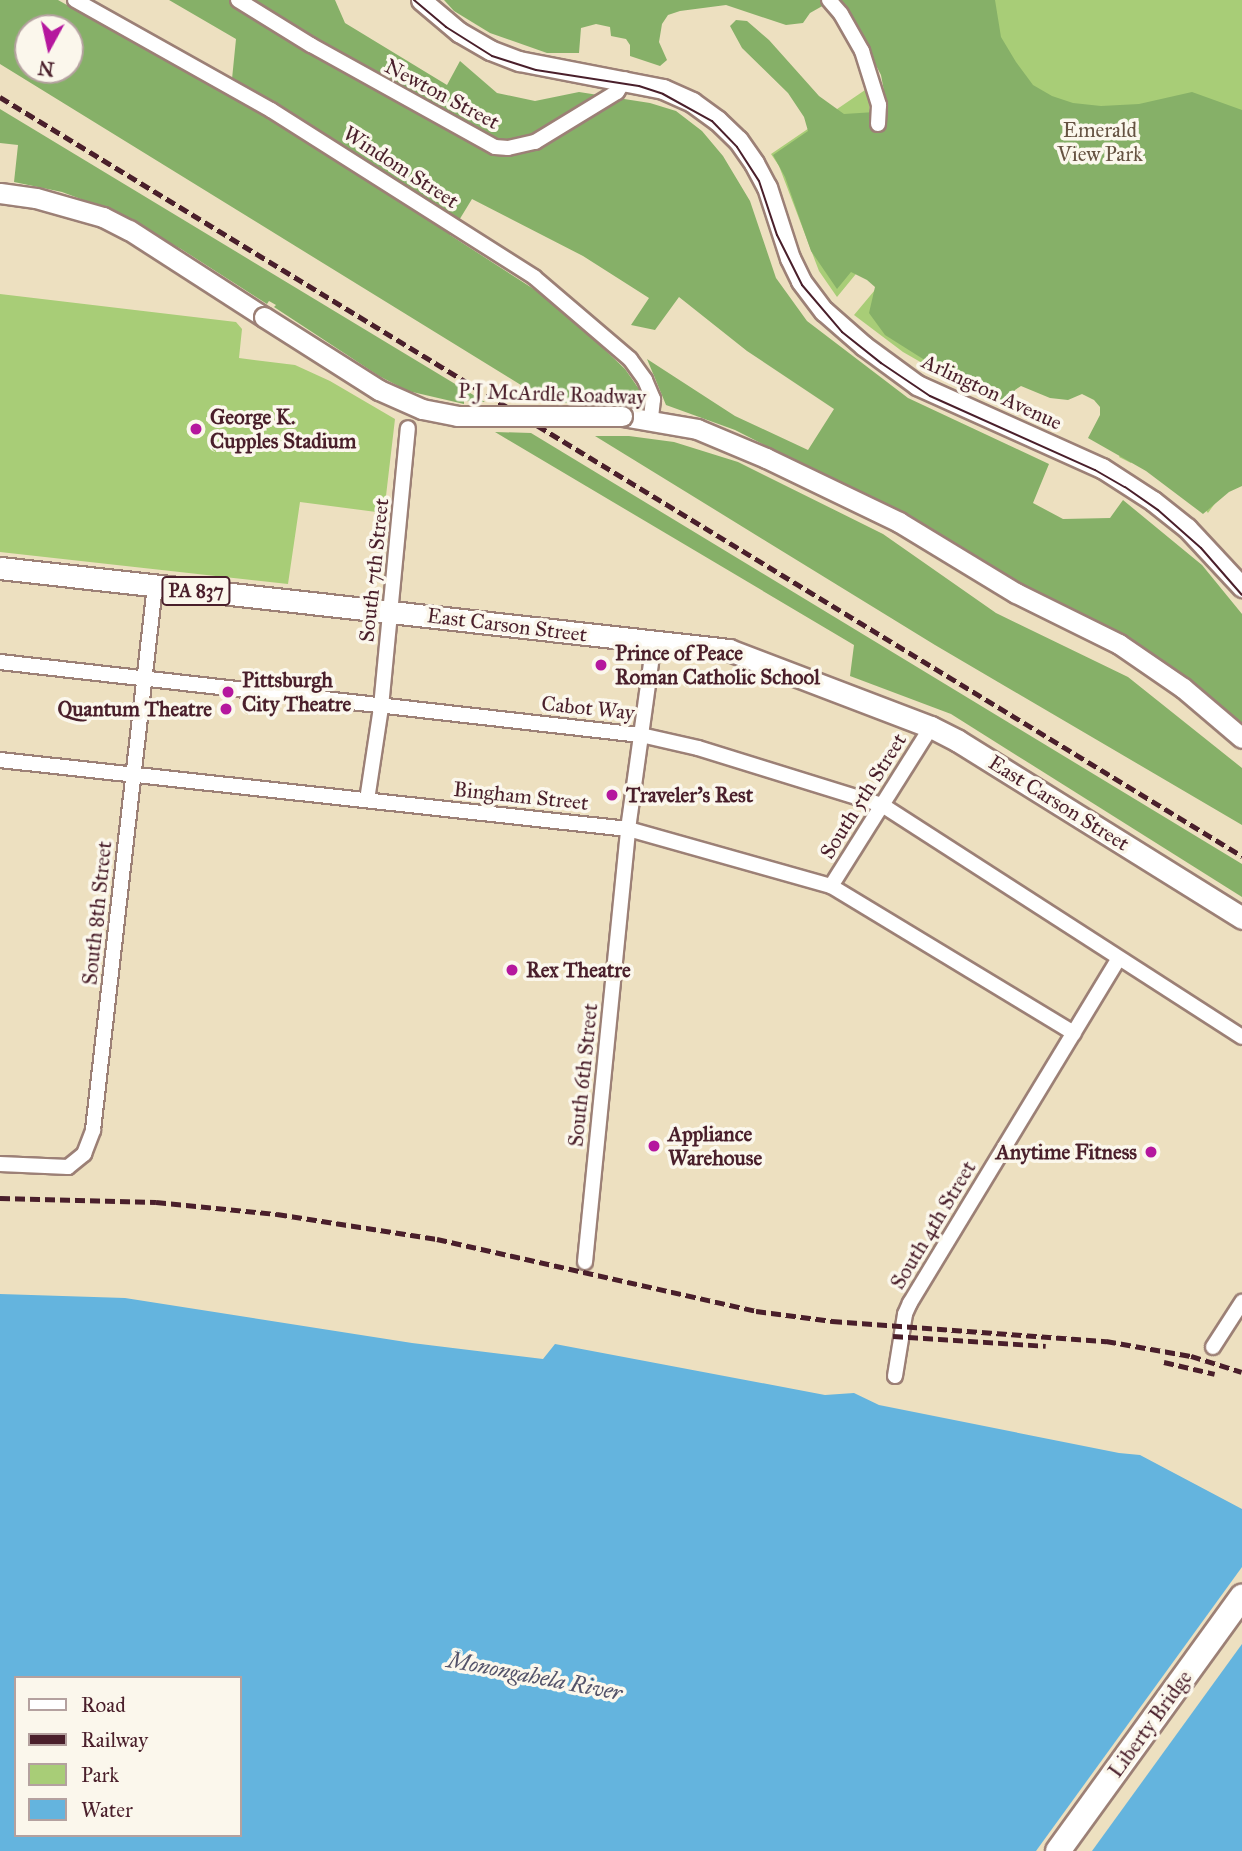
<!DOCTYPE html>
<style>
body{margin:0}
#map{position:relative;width:1242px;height:1851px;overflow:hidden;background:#ede0c0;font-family:"IM FELL Great Primer",serif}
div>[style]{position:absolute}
.green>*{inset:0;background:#a8cd77}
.forest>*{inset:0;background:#86b068}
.water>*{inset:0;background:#64b4de}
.pier>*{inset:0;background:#ede0c0}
.roads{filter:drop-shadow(2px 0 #9c8076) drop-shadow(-2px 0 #9c8076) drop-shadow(0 2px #9c8076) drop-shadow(0 -2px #9c8076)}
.street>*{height:14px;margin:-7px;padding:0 7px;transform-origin:7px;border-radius:7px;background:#fff}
.secondary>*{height:19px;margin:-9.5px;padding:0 9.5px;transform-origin:9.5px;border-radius:9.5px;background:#fff}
.primary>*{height:21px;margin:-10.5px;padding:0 10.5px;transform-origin:10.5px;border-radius:10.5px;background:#fff}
.highway>*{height:24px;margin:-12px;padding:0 12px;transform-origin:12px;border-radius:12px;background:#fff}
.tram>*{height:2px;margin:-1px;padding:0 1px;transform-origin:1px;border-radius:1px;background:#4a1f2b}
.rail>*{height:4.5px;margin-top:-2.25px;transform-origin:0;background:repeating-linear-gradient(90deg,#4a1f2b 0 10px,transparent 0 15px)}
.bridges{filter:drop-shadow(2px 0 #9c8076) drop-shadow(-2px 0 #9c8076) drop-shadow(0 2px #9c8076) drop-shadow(0 -2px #9c8076)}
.secondary-bridge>*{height:19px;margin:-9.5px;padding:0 9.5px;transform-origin:9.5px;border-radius:9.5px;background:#fff}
.dots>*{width:19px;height:19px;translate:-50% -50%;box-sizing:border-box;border:4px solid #fbf7ec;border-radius:50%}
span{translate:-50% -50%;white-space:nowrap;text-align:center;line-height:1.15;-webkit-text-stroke:7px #fbf7ec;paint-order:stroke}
.shield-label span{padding:2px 5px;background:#fbf7ec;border:2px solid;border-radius:5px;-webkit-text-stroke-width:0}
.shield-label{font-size:19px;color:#4a1f2b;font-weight:700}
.street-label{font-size:21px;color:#4a1f2b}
.park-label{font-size:21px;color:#665342}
.poi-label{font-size:21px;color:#4a1f2b;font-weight:700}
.left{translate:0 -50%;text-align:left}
.right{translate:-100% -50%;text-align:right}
.water-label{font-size:23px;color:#53536a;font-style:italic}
.legend{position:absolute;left:14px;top:1676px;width:228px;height:161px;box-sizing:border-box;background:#fbf7ec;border:2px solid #b4a19f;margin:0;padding:9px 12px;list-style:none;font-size:21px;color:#4a1f2b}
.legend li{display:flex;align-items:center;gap:14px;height:35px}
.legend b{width:35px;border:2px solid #b4a19f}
.north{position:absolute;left:14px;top:14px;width:70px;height:70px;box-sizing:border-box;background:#fbf7ec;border:2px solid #b4a19f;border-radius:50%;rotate:188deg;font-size:19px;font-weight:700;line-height:28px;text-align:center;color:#4a1f2b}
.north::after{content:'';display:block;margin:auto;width:24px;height:32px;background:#b5179e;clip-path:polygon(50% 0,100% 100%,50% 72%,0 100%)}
</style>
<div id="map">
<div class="green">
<div style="clip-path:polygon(862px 0,1242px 0,1242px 466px,1208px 513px,1190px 491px,1189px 364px,1131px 463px,1119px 457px,1188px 331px,1012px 319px,978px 395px,903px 352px,854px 315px,895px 266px,874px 252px,837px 297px,819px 271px,779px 166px,771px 154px,868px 88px,873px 148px,896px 131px)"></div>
<div style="clip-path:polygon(0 294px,236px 322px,242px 329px,239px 358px,295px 365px,330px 381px,395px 419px,384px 513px,300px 502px,288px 584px,0 552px)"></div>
</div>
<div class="forest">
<div style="clip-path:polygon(evenodd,0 0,58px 0,224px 93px,232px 79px,236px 39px,169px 0,335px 0,345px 23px,447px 85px,460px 61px,497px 93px,535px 101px,579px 92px,650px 103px,676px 111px,702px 131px,723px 156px,750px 201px,776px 278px,807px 321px,908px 398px,1049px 464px,1033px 503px,1063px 519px,1110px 518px,1123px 500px,1202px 565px,1242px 614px,1242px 729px,1192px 685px,1129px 639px,1029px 590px,893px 510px,735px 430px,666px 405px,647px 359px,735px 416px,808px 450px,834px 409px,747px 351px,679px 297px,655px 330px,631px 325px,649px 298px,583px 256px,472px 199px,450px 235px,557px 304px,625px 369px,639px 389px,641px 402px,550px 403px,0 64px,0 0,28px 28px,70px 28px,70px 70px,28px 70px,28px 28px)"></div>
<div style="clip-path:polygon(444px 0,833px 0,810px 13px,803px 23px,786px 25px,726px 5px,680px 11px,668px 15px,662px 24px,659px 42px,667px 60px,660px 66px,630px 56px,630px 45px,626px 39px,611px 36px,610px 27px,596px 24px,581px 28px,579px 53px,547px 53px,490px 33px,454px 11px)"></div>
<div style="clip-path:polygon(836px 0,995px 0,1001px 37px,1016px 62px,1033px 85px,1052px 96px,1073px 103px,1101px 106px,1139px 104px,1192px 92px,1242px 110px,1242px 486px,1229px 492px,1203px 514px,1146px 471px,1088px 438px,1100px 415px,1100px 407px,1094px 400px,1082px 394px,1068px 400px,1050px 398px,1021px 386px,1015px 390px,1008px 404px,950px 376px,885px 335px,869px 313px,875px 287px,867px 280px,851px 272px,837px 289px,811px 251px,785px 177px,773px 155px,808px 131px,804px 117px,788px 93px,742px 48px,730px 26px,736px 20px,747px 21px,769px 40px,819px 96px,844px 114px,875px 112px,886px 102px,881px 75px,858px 31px)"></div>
<div style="clip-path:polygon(0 109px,485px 402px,464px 401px,464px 404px,408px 391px,379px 376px,274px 307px,276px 305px,269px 301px,267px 304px,181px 249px,105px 208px,62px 192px,14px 182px,18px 145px,0 143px)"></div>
<div style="clip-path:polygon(495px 432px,531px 433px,1242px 864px,1242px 897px,951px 714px,850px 676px,854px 645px)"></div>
<div style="clip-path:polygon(595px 436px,629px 436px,674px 442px,738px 462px,883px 534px,996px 613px,1128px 677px,1242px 768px,1242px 825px,935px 645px)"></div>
</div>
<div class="water">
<div style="clip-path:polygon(evenodd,0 1294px,125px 1298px,412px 1343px,543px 1359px,555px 1344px,825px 1395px,854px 1393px,879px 1405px,1119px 1453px,1140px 1455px,1242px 1509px,1242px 1851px,0 1851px,0 1294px,16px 1678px,240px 1678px,240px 1835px,16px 1835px,16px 1678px)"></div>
</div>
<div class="pier">
<div style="clip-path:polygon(1242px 1567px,1242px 1644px,1092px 1851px,1036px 1851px)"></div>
</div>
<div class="roads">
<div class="street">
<div style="left:75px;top:0;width:225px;rotate:29.3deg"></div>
<div style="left:271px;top:110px;width:312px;rotate:32.4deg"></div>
<div style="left:534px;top:277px;width:126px;rotate:40.5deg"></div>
<div style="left:630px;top:359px;width:26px;rotate:54deg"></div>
<div style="left:645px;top:380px;width:21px;rotate:67deg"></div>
<div style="left:653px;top:399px;width:20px;rotate:96deg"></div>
<div style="left:238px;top:0;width:86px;rotate:31.7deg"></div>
<div style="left:311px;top:45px;width:210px;rotate:29deg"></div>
<div style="left:495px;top:147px;width:13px;rotate:4deg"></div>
<div style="left:508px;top:148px;width:28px;rotate:-13deg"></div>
<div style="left:535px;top:142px;width:96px;rotate:-31.4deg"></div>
<div style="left:617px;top:92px;width:15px;rotate:-58deg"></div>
<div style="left:829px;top:0;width:18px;rotate:49deg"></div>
<div style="left:841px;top:14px;width:43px;rotate:60.4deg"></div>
<div style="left:862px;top:51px;width:57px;rotate:72.5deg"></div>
<div style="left:879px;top:105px;width:19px;rotate:93deg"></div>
<div style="left:0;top:662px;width:645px;rotate:6.5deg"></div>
<div style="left:641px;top:735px;width:58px;rotate:12.8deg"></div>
<div style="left:698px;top:748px;width:193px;rotate:17.2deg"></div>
<div style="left:882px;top:805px;width:428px;rotate:32.8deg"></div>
<div style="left:0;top:760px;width:632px;rotate:6.27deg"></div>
<div style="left:628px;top:829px;width:211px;rotate:15.7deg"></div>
<div style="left:831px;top:886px;width:284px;rotate:31.2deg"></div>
<div style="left:367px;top:800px;width:94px;rotate:-81.4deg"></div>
<div style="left:381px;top:707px;width:280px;rotate:-84.5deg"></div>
<div style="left:831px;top:886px;width:188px;rotate:-57.8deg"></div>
<div style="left:0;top:1164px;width:68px;rotate:2.5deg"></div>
<div style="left:68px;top:1167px;width:21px;rotate:-39deg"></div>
<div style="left:84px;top:1154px;width:26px;rotate:-69deg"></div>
<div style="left:93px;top:1130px;width:548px;rotate:-83.5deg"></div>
<div style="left:585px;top:1262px;width:435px;rotate:-84.3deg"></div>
<div style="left:628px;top:829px;width:189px;rotate:-82.1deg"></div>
<div style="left:1213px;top:1347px;width:54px;rotate:-57.2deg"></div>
<div style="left:895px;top:1376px;width:63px;rotate:-80.8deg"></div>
<div style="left:905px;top:1314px;width:12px;rotate:-66deg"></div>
<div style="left:910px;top:1303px;width:401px;rotate:-58.8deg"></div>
</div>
<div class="secondary">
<div style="left:421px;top:0;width:50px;rotate:40.1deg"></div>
<div style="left:459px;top:32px;width:36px;rotate:30deg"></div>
<div style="left:490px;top:50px;width:31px;rotate:21deg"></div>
<div style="left:519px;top:61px;width:147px;rotate:11deg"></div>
<div style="left:663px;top:89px;width:32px;rotate:24deg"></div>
<div style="left:692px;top:102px;width:31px;rotate:36deg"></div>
<div style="left:717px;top:120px;width:29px;rotate:44deg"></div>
<div style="left:738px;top:140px;width:28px;rotate:55deg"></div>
<div style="left:754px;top:163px;width:27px;rotate:62deg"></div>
<div style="left:767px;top:187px;width:75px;rotate:72.1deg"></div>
<div style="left:790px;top:258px;width:25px;rotate:64deg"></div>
<div style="left:801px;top:281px;width:38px;rotate:53deg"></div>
<div style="left:824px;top:311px;width:53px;rotate:41.2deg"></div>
<div style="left:864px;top:346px;width:66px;rotate:36.3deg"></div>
<div style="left:917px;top:385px;width:203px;rotate:24.2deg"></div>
<div style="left:1102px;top:468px;width:61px;rotate:32.9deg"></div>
<div style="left:1153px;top:501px;width:43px;rotate:38.5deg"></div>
<div style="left:1187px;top:528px;width:81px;rotate:47deg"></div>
<div style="left:0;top:193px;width:36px;rotate:8deg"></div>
<div style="left:36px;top:198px;width:70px;rotate:15.8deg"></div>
<div style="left:103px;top:217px;width:29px;rotate:27deg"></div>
<div style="left:129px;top:230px;width:161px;rotate:32.8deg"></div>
<div style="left:622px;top:416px;width:76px;rotate:9.8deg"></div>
<div style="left:697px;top:429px;width:75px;rotate:22.8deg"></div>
<div style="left:766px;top:458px;width:148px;rotate:25.7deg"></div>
<div style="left:899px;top:522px;width:137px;rotate:31.3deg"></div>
<div style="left:1016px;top:593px;width:115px;rotate:26.3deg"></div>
<div style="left:1119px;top:644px;width:78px;rotate:34.5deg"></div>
<div style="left:1183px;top:688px;width:77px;rotate:40.3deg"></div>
</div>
<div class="primary">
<div style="left:0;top:568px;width:734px;rotate:6.42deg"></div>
<div style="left:729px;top:650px;width:216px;rotate:20.9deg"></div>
<div style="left:931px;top:727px;width:30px;rotate:27deg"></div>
<div style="left:958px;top:741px;width:335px;rotate:31.9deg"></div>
</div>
<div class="highway">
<div style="left:1058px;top:1851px;width:314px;rotate:-54.1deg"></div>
</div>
</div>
<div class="tram">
<div style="left:414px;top:0;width:42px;rotate:40.2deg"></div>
<div style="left:446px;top:27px;width:54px;rotate:32.2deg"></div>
<div style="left:492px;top:56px;width:46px;rotate:17.7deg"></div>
<div style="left:536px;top:70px;width:104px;rotate:8.8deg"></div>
<div style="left:639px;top:86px;width:25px;rotate:18deg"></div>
<div style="left:663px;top:94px;width:56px;rotate:28.9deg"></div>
<div style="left:712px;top:121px;width:36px;rotate:46deg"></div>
<div style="left:737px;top:147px;width:40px;rotate:57.1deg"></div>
<div style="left:759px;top:181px;width:57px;rotate:71.6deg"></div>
<div style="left:777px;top:235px;width:56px;rotate:63.4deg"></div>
<div style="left:802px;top:285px;width:62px;rotate:49.6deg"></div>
<div style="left:842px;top:332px;width:50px;rotate:38.5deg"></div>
<div style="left:881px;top:363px;width:59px;rotate:34deg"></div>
<div style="left:930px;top:396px;width:181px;rotate:24.2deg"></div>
<div style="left:1095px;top:470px;width:34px;rotate:30deg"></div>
<div style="left:1125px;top:487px;width:40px;rotate:34.9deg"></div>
<div style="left:1158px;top:510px;width:57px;rotate:41.5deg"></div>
<div style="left:1201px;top:548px;width:62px;rotate:48.9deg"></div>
</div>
<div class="rail">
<div style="left:0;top:97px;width:1456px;rotate:31.43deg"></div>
<div style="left:0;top:1198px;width:156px;rotate:1.5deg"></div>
<div style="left:156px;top:1202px;width:122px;rotate:5.7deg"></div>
<div style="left:277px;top:1214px;width:162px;rotate:8.9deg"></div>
<div style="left:437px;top:1239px;width:327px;rotate:12.7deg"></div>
<div style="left:756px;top:1311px;width:77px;rotate:7.5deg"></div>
<div style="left:832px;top:1321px;width:275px;rotate:4.2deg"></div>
<div style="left:1106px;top:1341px;width:86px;rotate:10deg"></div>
<div style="left:1191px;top:1356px;width:53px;rotate:17.4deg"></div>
<div style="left:893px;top:1336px;width:153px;rotate:3.7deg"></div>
<div style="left:1164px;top:1362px;width:52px;rotate:13.2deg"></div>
</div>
<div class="bridges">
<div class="secondary-bridge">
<div style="left:264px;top:317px;width:136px;rotate:32.4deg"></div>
<div style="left:379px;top:390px;width:47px;rotate:23.8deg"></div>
<div style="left:422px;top:409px;width:36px;rotate:11deg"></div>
<div style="left:457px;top:416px;width:165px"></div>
</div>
</div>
<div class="dots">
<div style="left:196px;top:429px;background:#b5179e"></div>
<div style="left:601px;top:665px;background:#b5179e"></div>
<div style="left:228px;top:692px;background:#b5179e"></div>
<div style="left:226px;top:709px;background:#b5179e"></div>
<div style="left:612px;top:795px;background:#b5179e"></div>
<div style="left:512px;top:970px;background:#b5179e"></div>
<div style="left:654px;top:1146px;background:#b5179e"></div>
<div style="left:1151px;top:1152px;background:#b5179e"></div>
</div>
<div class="shield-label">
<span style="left:196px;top:591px">PA 837</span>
</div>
<div class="street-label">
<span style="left:442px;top:94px;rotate:28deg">Newton Street</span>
<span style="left:401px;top:167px;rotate:33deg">Windom Street</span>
<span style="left:992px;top:392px;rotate:25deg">Arlington Avenue</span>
<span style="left:552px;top:394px;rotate:2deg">P J McArdle Roadway</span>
<span style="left:374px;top:570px;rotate:-84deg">South 7th Street</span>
<span style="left:507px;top:625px;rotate:7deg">East Carson Street</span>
<span style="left:588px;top:708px;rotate:6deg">Cabot Way</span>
<span style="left:521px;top:796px;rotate:6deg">Bingham Street</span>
<span style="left:863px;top:796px;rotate:-58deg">South 5th Street</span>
<span style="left:1059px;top:803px;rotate:32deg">East Carson Street</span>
<span style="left:97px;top:913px;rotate:-84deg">South 8th Street</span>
<span style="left:583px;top:1075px;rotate:-84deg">South 6th Street</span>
<span style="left:933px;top:1225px;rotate:-59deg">South 4th Street</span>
<span style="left:1150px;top:1724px;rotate:-54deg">Liberty Bridge</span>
</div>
<div class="park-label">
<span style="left:1100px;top:142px">Emerald<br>View Park</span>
</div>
<div class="poi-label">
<span class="left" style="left:210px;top:429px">George K.<br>Cupples Stadium</span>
<span class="left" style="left:615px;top:665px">Prince of Peace<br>Roman Catholic School</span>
<span class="left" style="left:242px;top:692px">Pittsburgh<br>City Theatre</span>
<span class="right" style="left:212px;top:709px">Quantum Theatre</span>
<span class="left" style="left:626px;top:795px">Traveler's Rest</span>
<span class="left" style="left:526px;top:970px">Rex Theatre</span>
<span class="left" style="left:668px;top:1146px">Appliance<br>Warehouse</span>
<span class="right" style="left:1137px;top:1152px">Anytime Fitness</span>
</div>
<div class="water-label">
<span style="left:535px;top:1676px;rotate:11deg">Monongahela River</span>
</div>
<ul class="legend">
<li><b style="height:9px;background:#fff"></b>Road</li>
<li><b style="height:9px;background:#4a1f2b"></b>Railway</li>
<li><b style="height:19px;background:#a8cd77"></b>Park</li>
<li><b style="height:19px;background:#64b4de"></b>Water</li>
</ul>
<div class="north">N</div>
</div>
